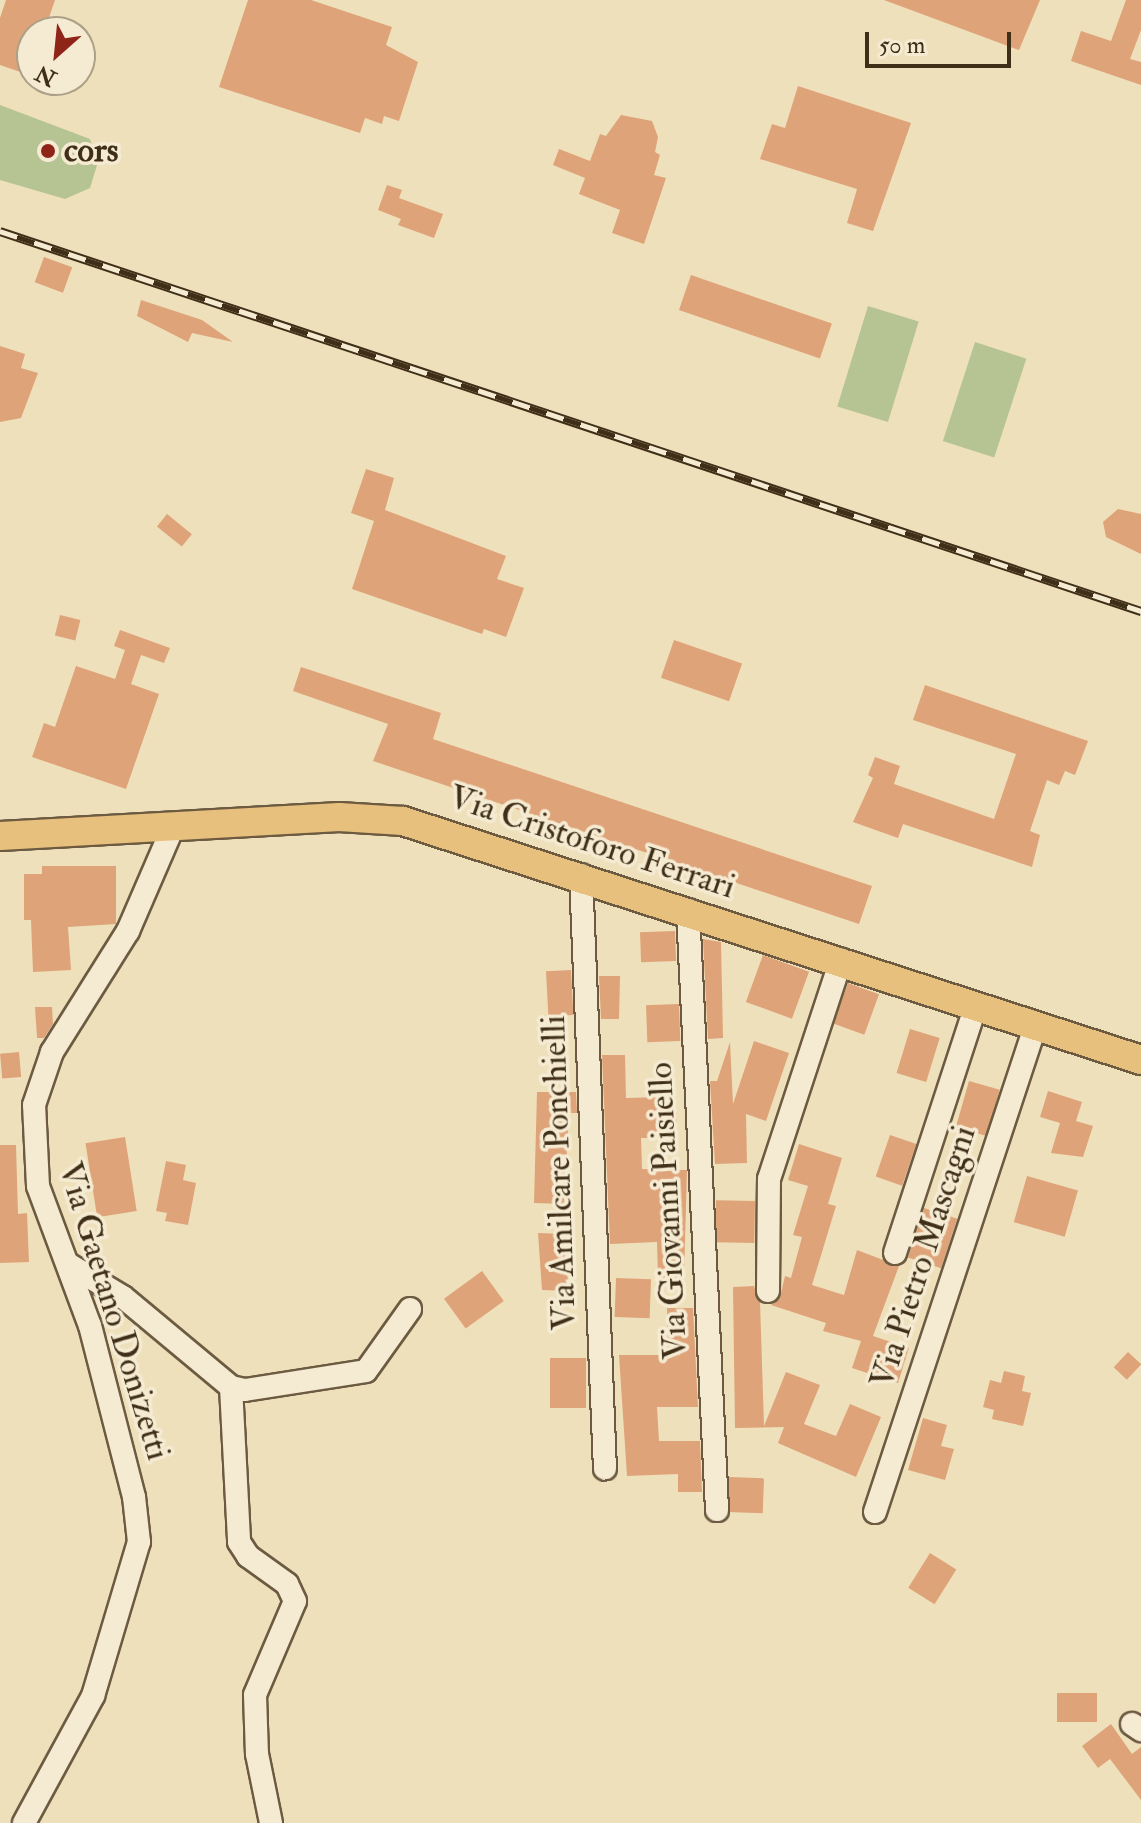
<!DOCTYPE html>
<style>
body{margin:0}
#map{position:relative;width:1141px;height:1823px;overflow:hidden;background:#efe0bc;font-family:"IM FELL Double Pica",serif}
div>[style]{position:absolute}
.green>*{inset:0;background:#b6c393;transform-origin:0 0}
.building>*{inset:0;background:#dea378;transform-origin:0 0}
.roads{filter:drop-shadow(2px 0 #6c5b41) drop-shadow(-2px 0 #6c5b41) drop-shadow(0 2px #6c5b41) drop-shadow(0 -2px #6c5b41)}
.minor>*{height:22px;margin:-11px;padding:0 11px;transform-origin:11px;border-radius:11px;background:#f5ebd3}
.major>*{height:28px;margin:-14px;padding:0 14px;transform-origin:14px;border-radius:14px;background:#e8c07e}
.rail>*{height:9px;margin-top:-4.5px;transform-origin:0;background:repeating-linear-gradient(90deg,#f5ebd3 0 18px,#402f18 0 36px);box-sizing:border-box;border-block:2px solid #402f18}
.dots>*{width:22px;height:22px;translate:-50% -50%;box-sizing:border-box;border:4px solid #f5ebd3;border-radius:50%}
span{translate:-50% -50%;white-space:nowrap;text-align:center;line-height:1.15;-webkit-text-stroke:7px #f5ebd3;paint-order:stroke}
.poi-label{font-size:34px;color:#402f18;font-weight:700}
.left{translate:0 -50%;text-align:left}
.street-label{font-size:34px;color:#402f18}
.north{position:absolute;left:16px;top:16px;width:80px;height:80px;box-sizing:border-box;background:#f5ebd3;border:2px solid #ada088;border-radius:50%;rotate:207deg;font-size:22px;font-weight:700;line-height:32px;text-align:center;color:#402f18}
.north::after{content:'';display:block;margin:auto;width:28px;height:36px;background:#8f2418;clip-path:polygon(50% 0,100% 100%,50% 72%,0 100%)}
.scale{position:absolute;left:865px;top:32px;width:146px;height:36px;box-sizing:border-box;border:4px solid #402f18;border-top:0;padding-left:10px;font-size:24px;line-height:28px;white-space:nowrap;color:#402f18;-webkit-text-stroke:6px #f5ebd3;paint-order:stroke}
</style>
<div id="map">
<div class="green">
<div style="clip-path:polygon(0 105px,90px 139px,98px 162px,90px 188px,65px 199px,0 180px)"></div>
<div style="left:868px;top:306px;width:53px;height:105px;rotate:17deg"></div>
<div style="left:975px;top:342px;width:54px;height:104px;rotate:18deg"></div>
</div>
<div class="building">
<div style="clip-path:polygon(6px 0,55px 0,44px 32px,32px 32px,32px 76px,0 65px,0 18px)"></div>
<div style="clip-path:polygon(248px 0,311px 0,392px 27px,386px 45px,418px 62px,399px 121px,384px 116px,382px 124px,365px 118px,360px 133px,219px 87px)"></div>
<div style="clip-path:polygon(884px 0,1040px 0,1019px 50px)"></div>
<div style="clip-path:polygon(1126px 0,1141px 0,1141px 30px,1130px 59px,1141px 62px,1141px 85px,1071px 61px,1081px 31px,1111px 41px)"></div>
<div style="clip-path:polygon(798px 86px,911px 123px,873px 231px,847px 223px,857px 189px,760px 159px,772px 124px,785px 128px)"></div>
<div style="clip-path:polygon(621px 115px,652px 121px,658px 137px,655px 152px,660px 155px,654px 175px,666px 178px,644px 244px,612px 233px,620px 210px,579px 194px,585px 178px,553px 165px,559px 149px,590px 161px,600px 134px,606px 136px)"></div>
<div style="clip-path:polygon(387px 185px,402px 190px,399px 198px,443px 214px,434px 238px,398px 225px,401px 219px,378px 210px)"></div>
<div style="left:44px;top:257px;width:30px;height:27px;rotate:20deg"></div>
<div style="left:691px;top:275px;width:149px;height:37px;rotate:19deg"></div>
<div style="clip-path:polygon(141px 300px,202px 320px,233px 342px,192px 333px,188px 342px,137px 316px)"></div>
<div style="clip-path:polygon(0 346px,25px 354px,21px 368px,38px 373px,21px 418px,0 422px)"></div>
<div style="clip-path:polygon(366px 469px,394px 478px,385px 510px,506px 556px,497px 579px,524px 588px,506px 637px,484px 629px,482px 634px,352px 589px,374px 521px,351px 513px)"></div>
<div style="clip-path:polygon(1118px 509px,1141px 514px,1141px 554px,1106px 537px,1103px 522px)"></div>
<div style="left:167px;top:514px;width:32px;height:16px;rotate:39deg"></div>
<div style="left:60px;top:615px;width:21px;height:21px;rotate:14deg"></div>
<div style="clip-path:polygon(120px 630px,170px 648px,164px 663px,141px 655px,131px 684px,159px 694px,126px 789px,32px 757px,44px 723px,55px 727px,76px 666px,115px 679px,125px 650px,114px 646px)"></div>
<div style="left:674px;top:640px;width:72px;height:40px;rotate:19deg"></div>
<div style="clip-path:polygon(301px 667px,441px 713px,433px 739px,872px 886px,859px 924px,373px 761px,388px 724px,293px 691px)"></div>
<div style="clip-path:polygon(925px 685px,1088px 741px,1075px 775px,1065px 771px,1059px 785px,1047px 780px,1030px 831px,1040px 835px,1032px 867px,903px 824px,898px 838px,853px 822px,873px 778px,868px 775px,875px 757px,900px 766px,894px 784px,994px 819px,1016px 754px,913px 720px)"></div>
<div style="clip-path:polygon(42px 866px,116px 866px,116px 924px,68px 927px,71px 970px,33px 972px,31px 920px,24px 920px,24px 874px,42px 874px)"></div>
<div style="left:675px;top:931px;width:30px;height:35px;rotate:88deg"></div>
<div style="clip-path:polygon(703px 939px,721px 942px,723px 1038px,708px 1039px)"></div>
<div style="left:763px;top:955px;width:49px;height:50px;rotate:20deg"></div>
<div style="left:571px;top:970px;width:45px;height:25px;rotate:87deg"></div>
<div style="clip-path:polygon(599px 976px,620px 976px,619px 1019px,601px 1019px)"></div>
<div style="left:848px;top:983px;width:33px;height:43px;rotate:20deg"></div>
<div style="left:679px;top:1004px;width:37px;height:33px;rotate:88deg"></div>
<div style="clip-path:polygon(35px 1007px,52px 1007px,53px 1024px,44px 1038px,37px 1038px)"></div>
<div style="left:910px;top:1029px;width:31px;height:46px;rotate:17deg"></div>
<div style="clip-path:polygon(754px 1041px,789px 1053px,766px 1121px,746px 1114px,747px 1163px,715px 1164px,710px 1081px,717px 1081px,730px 1042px,733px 1104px)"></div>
<div style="left:19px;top:1052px;width:25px;height:19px;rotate:85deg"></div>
<div style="clip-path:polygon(602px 1055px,625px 1055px,626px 1098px,664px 1097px,664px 1112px,677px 1112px,677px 1138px,641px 1138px,642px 1169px,687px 1170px,684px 1278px,658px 1279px,657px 1242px,610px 1244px)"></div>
<div style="left:969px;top:1081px;width:32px;height:48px;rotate:16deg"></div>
<div style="clip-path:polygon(1048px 1091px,1082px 1102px,1076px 1121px,1093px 1126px,1083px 1157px,1051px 1153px,1060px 1123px,1040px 1117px)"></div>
<div style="clip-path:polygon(537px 1092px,576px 1092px,577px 1113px,569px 1113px,564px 1204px,534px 1203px)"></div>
<div style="left:890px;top:1135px;width:28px;height:44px;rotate:19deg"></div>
<div style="left:125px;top:1137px;width:75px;height:40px;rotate:81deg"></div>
<div style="clip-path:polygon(799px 1144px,842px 1158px,828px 1204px,836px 1206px,812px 1285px,844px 1295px,857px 1250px,899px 1266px,873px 1336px,909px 1348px,898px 1383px,852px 1368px,861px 1341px,823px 1331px,826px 1323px,771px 1305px,780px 1297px,785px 1276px,791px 1278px,802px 1237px,793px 1235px,808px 1186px,788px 1180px)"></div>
<div style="clip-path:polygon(0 1145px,16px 1145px,18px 1214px,27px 1213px,29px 1262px,0 1263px)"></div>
<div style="clip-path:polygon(166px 1161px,186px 1165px,183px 1180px,196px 1183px,188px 1225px,165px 1221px,167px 1213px,156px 1211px)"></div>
<div style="left:1027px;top:1176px;width:53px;height:48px;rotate:16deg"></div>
<div style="left:755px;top:1201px;width:42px;height:39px;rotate:91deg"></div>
<div style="left:924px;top:1208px;width:35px;height:52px;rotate:18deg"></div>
<div style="clip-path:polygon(538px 1233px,563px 1234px,569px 1291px,542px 1290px)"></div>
<div style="left:482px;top:1271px;width:37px;height:47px;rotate:54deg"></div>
<div style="left:616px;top:1278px;width:35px;height:39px;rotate:2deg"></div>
<div style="clip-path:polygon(754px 1286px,760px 1302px,764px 1426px,786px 1372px,820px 1385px,804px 1424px,836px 1436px,850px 1404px,881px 1417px,856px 1477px,778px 1443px,784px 1427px,735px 1428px,733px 1287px)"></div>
<div style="clip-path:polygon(667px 1308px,693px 1308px,698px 1407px,657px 1407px,659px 1441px,700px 1441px,702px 1492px,678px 1492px,678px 1474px,627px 1476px,619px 1355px,668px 1355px)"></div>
<div style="left:1128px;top:1352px;width:18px;height:21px;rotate:43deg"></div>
<div style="left:550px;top:1358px;width:36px;height:50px"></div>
<div style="clip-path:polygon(1004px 1371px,1025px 1376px,1022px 1391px,1031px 1393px,1023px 1426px,992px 1419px,994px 1410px,983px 1407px,990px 1380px,1001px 1383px)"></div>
<div style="clip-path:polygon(923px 1418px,947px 1425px,941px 1446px,954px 1449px,945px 1480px,908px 1470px)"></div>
<div style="left:729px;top:1477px;width:35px;height:35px;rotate:2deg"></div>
<div style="left:930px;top:1553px;width:31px;height:41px;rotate:32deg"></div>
<div style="left:1057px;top:1693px;width:40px;height:29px"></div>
<div style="clip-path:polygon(1111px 1724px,1132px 1754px,1141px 1747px,1141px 1800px,1110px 1759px,1098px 1768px,1082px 1746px)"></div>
</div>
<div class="roads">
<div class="minor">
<div style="left:581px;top:875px;width:594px;rotate:87.69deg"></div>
<div style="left:688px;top:910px;width:601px;rotate:87.23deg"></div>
<div style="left:895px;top:1253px;width:261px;rotate:-71.9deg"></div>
<div style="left:68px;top:1264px;width:64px;rotate:31deg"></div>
<div style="left:123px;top:1297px;width:141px;rotate:39.8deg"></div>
<div style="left:231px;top:1387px;width:14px;rotate:12deg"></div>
<div style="left:245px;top:1390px;width:122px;rotate:-8.9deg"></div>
<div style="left:366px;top:1371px;width:76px;rotate:-54.6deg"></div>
<div style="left:768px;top:1291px;width:112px;rotate:-89.5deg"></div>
<div style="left:769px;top:1179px;width:231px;rotate:-71.8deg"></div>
<div style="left:231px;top:1387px;width:155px;rotate:87deg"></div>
<div style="left:239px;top:1542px;width:17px;rotate:57deg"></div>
<div style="left:248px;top:1556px;width:48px;rotate:35.7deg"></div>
<div style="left:287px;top:1584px;width:19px;rotate:65deg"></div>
<div style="left:295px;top:1601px;width:102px;rotate:113.1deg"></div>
<div style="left:255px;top:1695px;width:59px;rotate:88.1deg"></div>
<div style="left:257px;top:1754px;width:70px;rotate:78.5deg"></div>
<div style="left:875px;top:1512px;width:514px;rotate:-71.74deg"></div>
<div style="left:1132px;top:1724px;width:11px;rotate:34deg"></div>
<div style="left:24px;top:1823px;width:145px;rotate:-61.5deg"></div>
<div style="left:93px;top:1696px;width:161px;rotate:-73.4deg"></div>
<div style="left:139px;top:1542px;width:45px;rotate:-96.3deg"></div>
<div style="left:134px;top:1497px;width:177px;rotate:-104.4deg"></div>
<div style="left:90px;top:1326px;width:149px;rotate:-110.4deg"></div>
<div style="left:38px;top:1186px;width:81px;rotate:-92.8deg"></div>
<div style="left:34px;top:1105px;width:56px;rotate:-71.2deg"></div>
<div style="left:52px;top:1052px;width:143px;rotate:-57.9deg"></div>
<div style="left:128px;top:931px;width:113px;rotate:-66.6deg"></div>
</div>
<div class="major">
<div style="left:0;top:836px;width:340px;rotate:-3.2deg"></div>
<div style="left:339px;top:817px;width:64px;rotate:3.6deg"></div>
<div style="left:403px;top:821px;width:776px;rotate:17.94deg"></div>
</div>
</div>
<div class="rail">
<div style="left:0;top:231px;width:1203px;rotate:18.42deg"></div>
</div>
<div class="dots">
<div style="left:48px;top:151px;background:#8f2418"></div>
</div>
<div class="poi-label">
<span class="left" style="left:64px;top:151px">cors</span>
</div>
<div class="street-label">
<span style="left:592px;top:842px;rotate:18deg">Via Cristoforo Ferrari</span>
<span style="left:559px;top:1173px;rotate:-92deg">Via Amilcare Ponchielli</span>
<span style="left:668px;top:1211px;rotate:-93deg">Via Giovanni Paisiello</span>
<span style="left:923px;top:1257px;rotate:-72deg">Via Pietro Mascagni</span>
<span style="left:114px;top:1311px;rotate:73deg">Via Gaetano Donizetti</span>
</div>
<div class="north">N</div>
<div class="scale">50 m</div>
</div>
